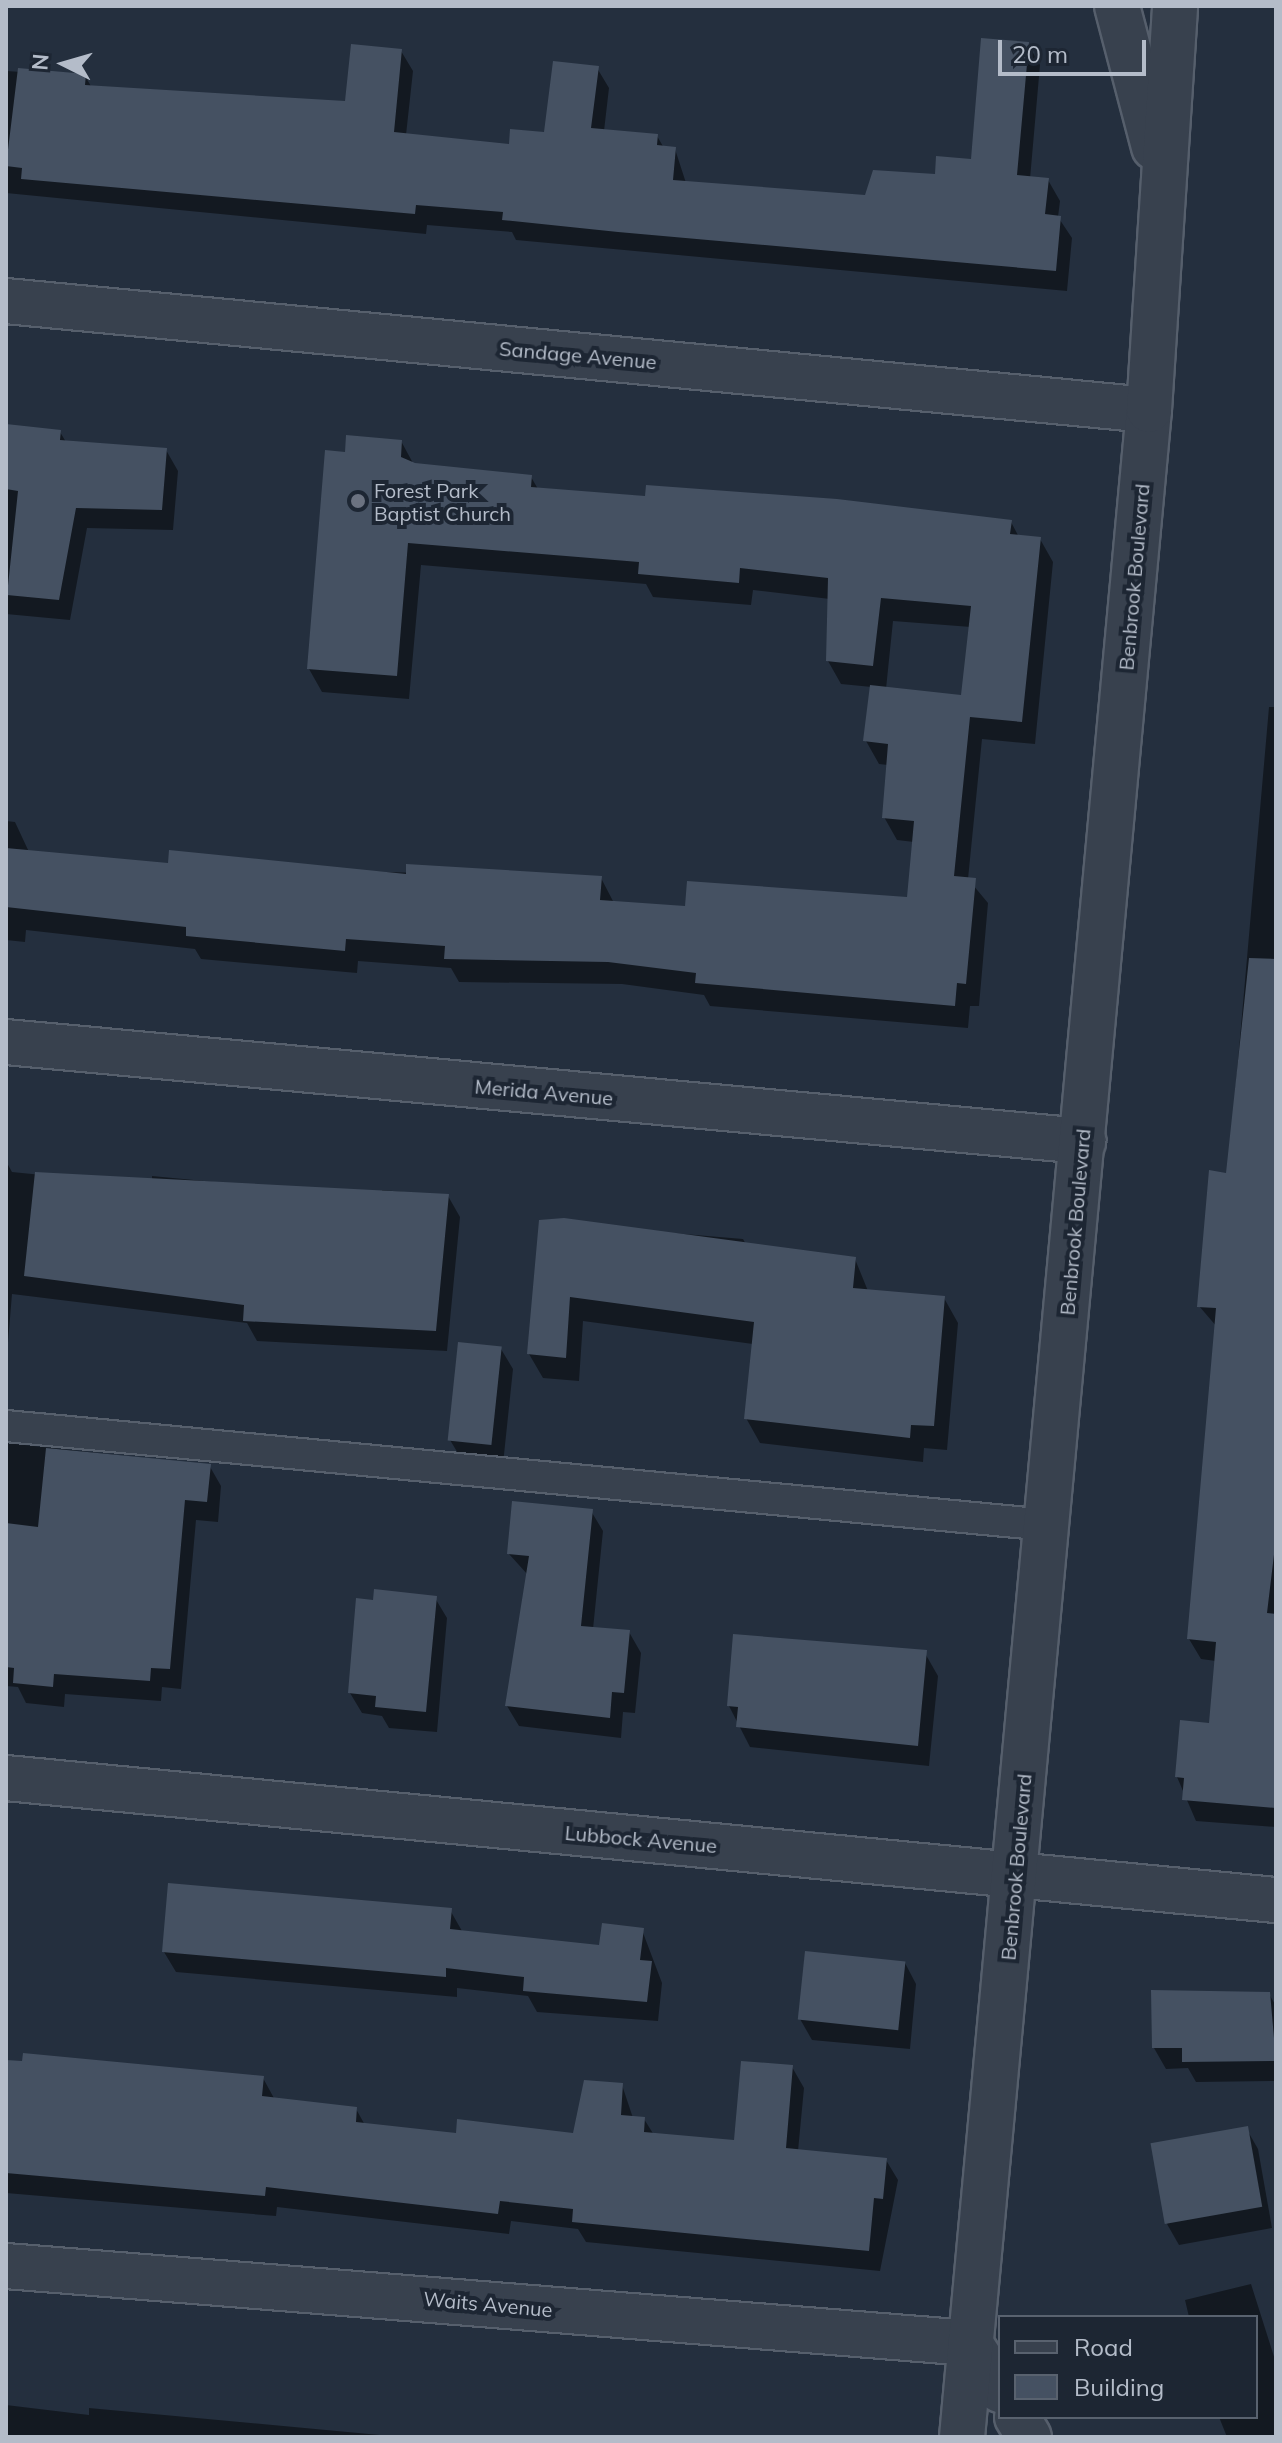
<!DOCTYPE html>
<style>
body{margin:0}
#map{position:relative;width:1282px;height:2443px;overflow:hidden;background:#242f3e;font-family:Mulish,sans-serif}
div>[style]{position:absolute}
.shadow>*{inset:0;background:#0007}
.building>*{inset:0;background:#455162;transform-origin:0 0}
.roads{filter:drop-shadow(2px 0 #565f6c) drop-shadow(-2px 0 #565f6c) drop-shadow(0 2px #565f6c) drop-shadow(0 -2px #565f6c)}
.service>*{height:30px;margin:-15px;padding:0 15px;transform-origin:15px;border-radius:15px;background:#38414e}
.minor>*{height:44px;margin:-22px;padding:0 22px;transform-origin:22px;border-radius:22px;background:#38414e}
.tertiary>*{height:44px;margin:-22px;padding:0 22px;transform-origin:22px;border-radius:22px;background:#38414e}
.dots>*{width:22px;height:22px;translate:-50% -50%;box-sizing:border-box;border:4px solid #1d2633;border-radius:50%}
span{translate:-50% -50%;white-space:nowrap;text-align:center;line-height:1.15;-webkit-text-stroke:8px #1d2633;paint-order:stroke}
.street-label{font-size:20px;color:#b4bcc9}
.poi-label{font-size:20px;color:#b4bcc9}
.left{translate:0 -50%;text-align:left}
.frame{position:absolute;inset:0;border:8px solid #b4bcc9;pointer-events:none}
.legend{position:absolute;left:998px;top:2315px;width:260px;height:104px;box-sizing:border-box;background:#1d2633;border:2px solid #59626f;margin:0;padding:10px 14px;list-style:none;font-size:24px;color:#b4bcc9}
.legend li{display:flex;align-items:center;gap:16px;height:40px}
.legend b{width:40px;border:2px solid #59626f}
.north{position:absolute;left:24px;top:24px;width:80px;height:80px;-webkit-text-stroke:6px #1d2633;paint-order:stroke;rotate:275deg;font-size:22px;font-weight:700;line-height:32px;text-align:center;color:#b4bcc9}
.north::after{content:'';display:block;margin:auto;width:28px;height:36px;background:#b4bcc9;clip-path:polygon(50% 0,100% 100%,50% 72%,0 100%)}
.scale{position:absolute;left:998px;top:40px;width:148px;height:36px;box-sizing:border-box;border:4px solid #b4bcc9;border-top:0;padding-left:10px;font-size:24px;line-height:28px;white-space:nowrap;color:#b4bcc9;-webkit-text-stroke:6px #1d2633;paint-order:stroke}
</style>
<div id="map">
<div class="shadow">
<div style="clip-path:polygon(1028px 44px,1040px 65px,1030px 179px,1048px 180px,1060px 201px,1058px 217px,1072px 238px,1067px 291px,516px 240px,512px 232px,427px 225px,426px 234px,6px 193px,6px 71px,85px 76px,92px 88px,346px 103px,401px 51px,413px 71px,406px 135px,511px 146px,545px 135px,597px 68px,609px 88px,604px 131px,657px 136px,664px 148px,675px 149px,686px 183px,866px 197px,972px 162px)"></div>
<div style="clip-path:polygon(60px 432px,66px 442px,166px 450px,178px 471px,173px 530px,87px 528px,70px 620px,6px 614px,6px 435px)"></div>
<div style="clip-path:polygon(evenodd,401px 441px,414px 465px,531px 477px,538px 489px,1011px 522px,1019px 537px,1040px 539px,1053px 562px,1035px 744px,982px 739px,968px 879px,988px 903px,979px 1006px,970px 1006px,968px 1028px,710px 1006px,704px 995px,622px 984px,459px 982px,451px 968px,358px 961px,357px 973px,201px 959px,195px 949px,26px 930px,25px 942px,6px 940px,6px 821px,15px 822px,29px 852px,169px 866px,601px 878px,614px 903px,686px 908px,909px 899px,914px 842px,897px 840px,884px 817px,888px 765px,879px 764px,866px 741px,872px 687px,841px 684px,828px 661px,830px 599px,753px 590px,751px 605px,653px 597px,646px 584px,421px 565px,409px 699px,322px 692px,309px 669px,346px 454px,401px 441px,893px 621px,971px 627px,963px 698px,886px 689px,893px 621px)"></div>
<div style="clip-path:polygon(1269px 707px,1276px 707px,1276px 1827px,1196px 1821px,1177px 1777px,1211px 1725px,1216px 1661px,1201px 1659px,1189px 1639px,1217px 1327px,1199px 1306px,1228px 1175px)"></div>
<div style="clip-path:polygon(6px 1161px,12px 1172px,152px 1186px,152px 1176px,382px 1198px,382px 1190px,448px 1196px,460px 1217px,447px 1351px,257px 1341px,247px 1323px,12px 1294px,6px 1367px)"></div>
<div style="clip-path:polygon(541px 1222px,743px 1239px,748px 1248px,855px 1259px,868px 1291px,944px 1298px,958px 1323px,947px 1450px,924px 1448px,923px 1462px,760px 1443px,746px 1418px,753px 1344px,583px 1321px,579px 1381px,543px 1378px,529px 1354px)"></div>
<div style="clip-path:polygon(501px 1349px,513px 1369px,503px 1464px,462px 1460px,450px 1440px)"></div>
<div style="clip-path:polygon(6px 1443px,209px 1465px,221px 1486px,218px 1522px,196px 1520px,181px 1689px,162px 1687px,161px 1701px,65px 1694px,64px 1707px,26px 1703px,18px 1687px,6px 1686px)"></div>
<div style="clip-path:polygon(591px 1511px,603px 1531px,593px 1629px,629px 1632px,641px 1653px,635px 1713px,623px 1712px,621px 1738px,519px 1726px,507px 1706px,528px 1575px,509px 1554px)"></div>
<div style="clip-path:polygon(435px 1598px,447px 1618px,437px 1732px,389px 1728px,382px 1716px,362px 1713px,350px 1693px,375px 1602px)"></div>
<div style="clip-path:polygon(926px 1655px,938px 1676px,929px 1766px,750px 1747px,729px 1706px)"></div>
<div style="clip-path:polygon(450px 1910px,462px 1931px,601px 1948px,642px 1930px,662px 1983px,658px 2021px,537px 2012px,528px 1996px,457px 1988px,457px 1997px,176px 1972px,164px 1952px)"></div>
<div style="clip-path:polygon(905px 1963px,916px 1984px,910px 2049px,812px 2040px,800px 2019px)"></div>
<div style="clip-path:polygon(1269px 1994px,1276px 2006px,1276px 2081px,1196px 2082px,1188px 2068px,1166px 2069px,1154px 2048px)"></div>
<div style="clip-path:polygon(792px 2067px,804px 2088px,798px 2151px,886px 2160px,898px 2180px,880px 2271px,586px 2242px,578px 2229px,511px 2221px,509px 2234px,277px 2207px,276px 2216px,6px 2193px,6px 2077px,263px 2078px,275px 2100px,356px 2109px,365px 2125px,457px 2135px,574px 2135px,622px 2085px,633px 2118px,644px 2119px,654px 2135px,735px 2142px)"></div>
<div style="clip-path:polygon(1246px 2128px,1258px 2149px,1272px 2228px,1179px 2245px,1167px 2224px)"></div>
<div style="clip-path:polygon(1251px 2284px,1276px 2363px,1276px 2437px,1227px 2437px,1219px 2417px,1256px 2417px,1256px 2317px,1189px 2317px,1185px 2300px)"></div>
<div style="clip-path:polygon(6px 2405px,89px 2415px,89px 2408px,401px 2437px,6px 2437px)"></div>
</div>
<div class="building">
<div style="clip-path:polygon(981px 38px,1029px 42px,1017px 175px,1049px 178px,1045px 214px,1061px 216px,1056px 271px,618px 232px,502px 220px,503px 212px,416px 205px,415px 214px,21px 179px,22px 168px,6px 166px,18px 68px,86px 74px,85px 85px,345px 101px,351px 44px,402px 49px,394px 132px,509px 144px,510px 129px,544px 132px,553px 61px,599px 66px,591px 128px,658px 134px,657px 145px,676px 147px,673px 180px,865px 195px,873px 170px,935px 174px,936px 156px,971px 159px)"></div>
<div style="clip-path:polygon(6px 424px,61px 430px,60px 440px,167px 448px,162px 510px,76px 508px,59px 600px,7px 595px,18px 491px,6px 489px)"></div>
<div style="clip-path:polygon(346px 435px,402px 440px,401px 457px,415px 463px,532px 475px,531px 487px,645px 496px,646px 485px,837px 499px,1012px 520px,1010px 534px,1041px 537px,1022px 722px,970px 717px,954px 876px,976px 878px,966px 984px,957px 983px,955px 1006px,695px 983px,696px 973px,608px 962px,444px 959px,445px 946px,346px 939px,345px 951px,186px 936px,186px 927px,6px 907px,6px 848px,168px 863px,169px 850px,406px 874px,406px 864px,602px 876px,600px 900px,685px 906px,687px 881px,907px 897px,914px 821px,882px 818px,888px 744px,863px 741px,870px 685px,961px 695px,971px 606px,881px 598px,873px 666px,826px 661px,828px 578px,740px 568px,739px 583px,638px 574px,639px 562px,408px 543px,397px 676px,307px 669px,325px 450px,345px 452px)"></div>
<div style="clip-path:polygon(1249px 958px,1276px 959px,1276px 1538px,1267px 1613px,1276px 1614px,1276px 1808px,1182px 1800px,1184px 1778px,1175px 1777px,1180px 1720px,1209px 1723px,1216px 1642px,1187px 1639px,1216px 1308px,1197px 1307px,1209px 1170px,1226px 1173px)"></div>
<div style="clip-path:polygon(35px 1172px,449px 1194px,436px 1331px,243px 1321px,244px 1305px,24px 1276px)"></div>
<div style="clip-path:polygon(564px 1218px,856px 1257px,853px 1288px,945px 1296px,934px 1426px,911px 1425px,910px 1438px,744px 1419px,754px 1322px,570px 1297px,566px 1358px,527px 1354px,539px 1220px)"></div>
<div style="left:458px;top:1342px;width:44px;height:99px;rotate:6deg"></div>
<div style="clip-path:polygon(46px 1448px,211px 1464px,207px 1502px,185px 1500px,170px 1669px,151px 1668px,150px 1681px,54px 1674px,53px 1687px,13px 1683px,14px 1668px,6px 1667px,6px 1523px,38px 1527px)"></div>
<div style="clip-path:polygon(512px 1501px,593px 1509px,581px 1626px,630px 1630px,624px 1693px,612px 1692px,610px 1718px,505px 1706px,529px 1556px,507px 1554px)"></div>
<div style="clip-path:polygon(374px 1589px,437px 1596px,426px 1712px,375px 1707px,376px 1696px,348px 1693px,356px 1598px,373px 1600px)"></div>
<div style="clip-path:polygon(733px 1634px,927px 1650px,918px 1746px,736px 1727px,738px 1707px,727px 1706px)"></div>
<div style="clip-path:polygon(168px 1883px,452px 1908px,450px 1929px,599px 1945px,602px 1923px,644px 1928px,640px 1960px,652px 1961px,647px 2002px,523px 1991px,524px 1977px,446px 1968px,446px 1977px,162px 1952px)"></div>
<div style="left:805px;top:1951px;width:101px;height:69px;rotate:6deg"></div>
<div style="clip-path:polygon(1151px 1990px,1270px 1992px,1276px 2061px,1182px 2062px,1182px 2048px,1152px 2048px)"></div>
<div style="clip-path:polygon(23px 2053px,264px 2076px,262px 2096px,357px 2107px,356px 2122px,456px 2133px,457px 2119px,573px 2133px,584px 2080px,623px 2083px,621px 2115px,645px 2117px,644px 2132px,734px 2140px,741px 2061px,793px 2065px,786px 2148px,887px 2158px,883px 2199px,874px 2198px,869px 2251px,572px 2222px,573px 2209px,500px 2201px,498px 2214px,266px 2187px,265px 2196px,6px 2173px,6px 2060px,22px 2061px)"></div>
<div style="left:1248px;top:2126px;width:82px;height:99px;rotate:80deg"></div>
</div>
<div class="roads">
<div class="service">
<div style="left:6px;top:1426px;width:1047px;rotate:5.43deg"></div>
</div>
<div class="minor">
<div style="left:6px;top:301px;width:1148px;rotate:5.45deg"></div>
<div style="left:6px;top:1042px;width:1082px;rotate:5.25deg"></div>
<div style="left:6px;top:1778px;width:1276px;rotate:5.49deg"></div>
<div style="left:6px;top:2266px;width:967px;rotate:4.57deg"></div>
<div style="left:970px;top:2343px;width:56px;rotate:57.4deg"></div>
<div style="left:1017px;top:2417px;width:23px;rotate:59deg"></div>
</div>
<div class="tertiary">
<div style="left:1117px;top:6px;width:146px;rotate:75.3deg"></div>
<div style="left:962px;top:2437px;width:2036px;rotate:-84.73deg"></div>
<div style="left:1149px;top:410px;width:405px;rotate:-86.3deg"></div>
</div>
</div>
<div class="dots">
<div style="left:358px;top:501px;background:#6b7280"></div>
</div>
<div class="street-label">
<span style="left:578px;top:355px;rotate:5deg">Sandage Avenue</span>
<span style="left:1134px;top:577px;rotate:-85deg">Benbrook Boulevard</span>
<span style="left:544px;top:1092px;rotate:5deg">Merida Avenue</span>
<span style="left:1075px;top:1222px;rotate:-85deg">Benbrook Boulevard</span>
<span style="left:641px;top:1839px;rotate:5deg">Lubbock Avenue</span>
<span style="left:1016px;top:1867px;rotate:-85deg">Benbrook Boulevard</span>
<span style="left:488px;top:2304px;rotate:5deg">Waits Avenue</span>
</div>
<div class="poi-label">
<span class="left" style="left:374px;top:502px">Forest Park<br>Baptist Church</span>
</div>
<div class="frame"></div>
<ul class="legend">
<li><b style="height:10px;background:#38414e"></b>Road</li>
<li><b style="height:22px;background:#455162"></b>Building</li>
</ul>
<div class="north">N</div>
<div class="scale">20 m</div>
</div>
